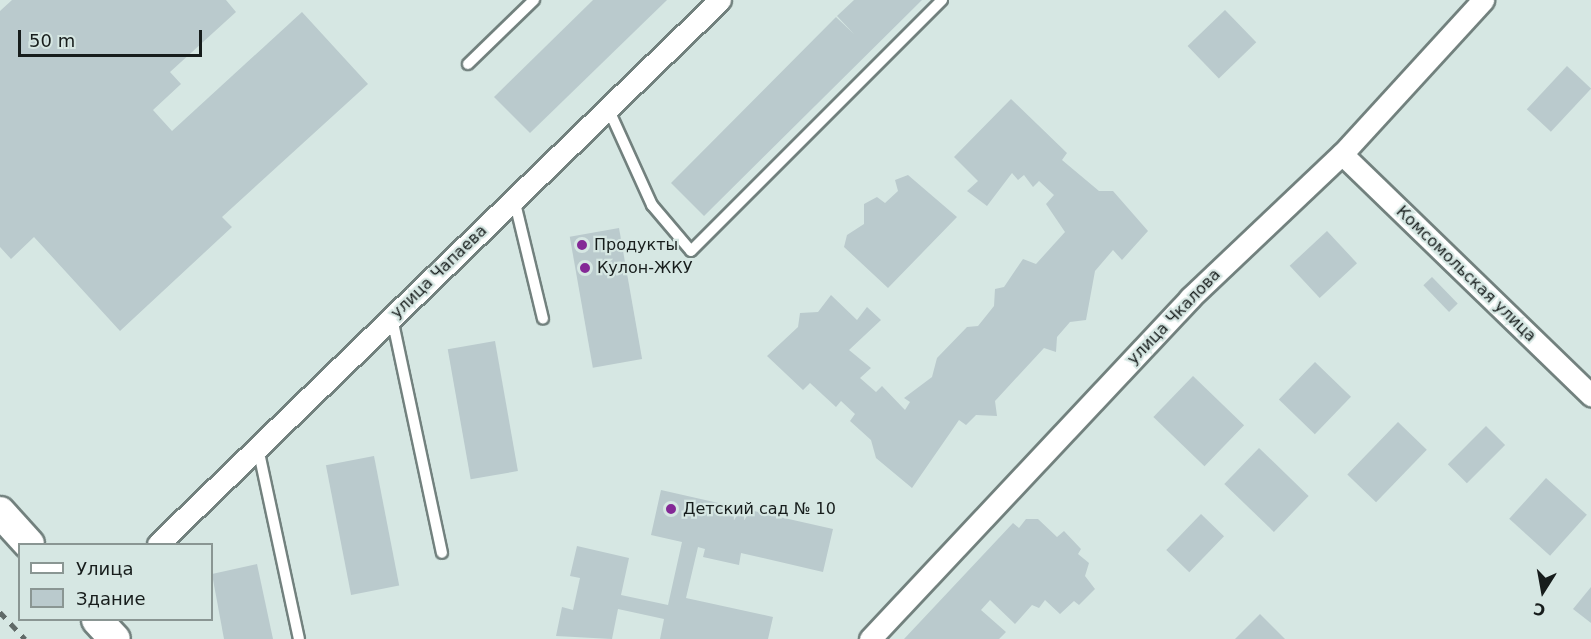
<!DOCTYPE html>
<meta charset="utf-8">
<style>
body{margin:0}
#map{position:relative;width:1591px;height:639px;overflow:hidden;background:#d6e7e3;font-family:"DejaVu Sans",sans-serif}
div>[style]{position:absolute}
.building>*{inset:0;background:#bacacd;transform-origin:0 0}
.roads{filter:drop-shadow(2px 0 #72817e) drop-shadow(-2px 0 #72817e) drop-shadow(0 2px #72817e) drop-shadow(0 -2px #72817e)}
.service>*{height:10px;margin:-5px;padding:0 5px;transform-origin:5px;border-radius:5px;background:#fff}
.minor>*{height:21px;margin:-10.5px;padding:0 10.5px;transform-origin:10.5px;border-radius:10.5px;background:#fff}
.secondary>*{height:30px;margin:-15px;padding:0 15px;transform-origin:15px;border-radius:15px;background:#fff}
.rail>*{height:4.5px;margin-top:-2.25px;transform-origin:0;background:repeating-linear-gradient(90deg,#606a68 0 8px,transparent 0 16px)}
.dots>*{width:16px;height:16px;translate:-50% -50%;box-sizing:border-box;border:3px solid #d6e7e3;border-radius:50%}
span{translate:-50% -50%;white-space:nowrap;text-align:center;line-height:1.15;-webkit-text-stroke:4.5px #d6e7e3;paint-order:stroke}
.poi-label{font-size:16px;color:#171d1c}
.left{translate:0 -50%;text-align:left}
.street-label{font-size:16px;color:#171d1c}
.legend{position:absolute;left:18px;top:543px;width:195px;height:78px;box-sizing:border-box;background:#d6e7e3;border:2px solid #8a9693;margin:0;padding:8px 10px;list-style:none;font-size:18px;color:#171d1c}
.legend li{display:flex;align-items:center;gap:12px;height:30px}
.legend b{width:30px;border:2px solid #8a9693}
.north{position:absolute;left:1513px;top:561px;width:60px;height:60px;-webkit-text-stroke:4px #d6e7e3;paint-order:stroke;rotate:191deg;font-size:16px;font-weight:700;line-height:24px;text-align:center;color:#171d1c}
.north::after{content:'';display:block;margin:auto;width:21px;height:27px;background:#171d1c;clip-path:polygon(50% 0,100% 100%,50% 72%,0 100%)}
.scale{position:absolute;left:18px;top:30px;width:184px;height:27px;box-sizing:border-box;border:3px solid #171d1c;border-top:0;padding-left:8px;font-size:18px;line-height:21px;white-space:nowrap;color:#171d1c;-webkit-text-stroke:4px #d6e7e3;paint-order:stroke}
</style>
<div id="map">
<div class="building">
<div style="clip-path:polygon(12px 0,226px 0,236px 12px,170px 72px,181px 84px,153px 110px,172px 131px,302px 12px,368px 84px,222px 217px,232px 227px,120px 331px,34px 237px,11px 259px,0 247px,0 11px)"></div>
<div style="clip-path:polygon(593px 0,667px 0,530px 133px,494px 97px)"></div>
<div style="clip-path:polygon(854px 0,922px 0,704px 216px,671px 183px,836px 17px,854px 34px,837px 16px)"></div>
<div style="left:1225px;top:10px;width:45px;height:52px;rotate:46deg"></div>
<div style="left:1567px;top:66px;width:33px;height:59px;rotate:43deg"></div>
<div style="clip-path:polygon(1011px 99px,1067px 153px,1062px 160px,1099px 191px,1113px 191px,1148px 231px,1122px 260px,1113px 250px,1095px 271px,1086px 320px,1070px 322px,1057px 337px,1056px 352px,1044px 348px,995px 401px,997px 416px,976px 415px,966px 425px,959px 420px,912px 488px,876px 458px,871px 440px,850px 421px,855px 414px,841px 401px,836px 407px,810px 383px,803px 390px,767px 356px,798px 327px,800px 313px,818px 312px,831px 295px,857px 320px,867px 307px,881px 320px,849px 350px,871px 368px,860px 378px,876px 392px,882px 386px,905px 410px,910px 402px,904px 398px,932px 377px,937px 358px,967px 327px,978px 326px,994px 306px,995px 289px,1004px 287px,1023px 259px,1036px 264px,1065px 232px,1046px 204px,1054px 195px,1039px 181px,1033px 187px,1024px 175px,1018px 180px,1012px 173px,987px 206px,967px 191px,978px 181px,954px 157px)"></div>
<div style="clip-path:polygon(908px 175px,957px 217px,888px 288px,844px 247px,847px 235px,864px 224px,864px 204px,877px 197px,885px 203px,898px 191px,895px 180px)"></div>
<div style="left:619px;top:228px;width:133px;height:50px;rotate:80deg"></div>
<div style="left:1327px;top:231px;width:44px;height:51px;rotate:47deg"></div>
<div style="left:1432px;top:277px;width:37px;height:12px;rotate:46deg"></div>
<div style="left:495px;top:341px;width:132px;height:48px;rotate:80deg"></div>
<div style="left:1315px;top:362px;width:50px;height:52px;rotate:44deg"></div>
<div style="left:1193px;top:376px;width:71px;height:57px;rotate:44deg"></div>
<div style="left:1398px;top:422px;width:40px;height:73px;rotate:44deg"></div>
<div style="left:1486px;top:426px;width:27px;height:54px;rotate:45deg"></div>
<div style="left:1259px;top:448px;width:69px;height:50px;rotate:44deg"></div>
<div style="left:374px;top:456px;width:132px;height:49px;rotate:79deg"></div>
<div style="left:1546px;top:478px;width:55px;height:55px;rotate:42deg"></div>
<div style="clip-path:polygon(661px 490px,833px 529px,823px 572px,741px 553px,739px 565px,703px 557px,705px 549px,698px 547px,686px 598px,773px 617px,768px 639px,660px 639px,664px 619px,618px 609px,612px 639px,556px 636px,562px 607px,573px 610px,580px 578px,570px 576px,577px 546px,629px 558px,621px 595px,668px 605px,682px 542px,651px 535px)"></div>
<div style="left:1201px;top:514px;width:32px;height:50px;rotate:44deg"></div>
<div style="clip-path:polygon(1026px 519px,1038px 519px,1057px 537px,1064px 531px,1081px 549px,1078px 554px,1089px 563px,1085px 576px,1095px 589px,1079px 605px,1074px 601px,1060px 614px,1045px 600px,1039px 608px,1032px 605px,1015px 624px,990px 600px,981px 610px,1006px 632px,999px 639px,904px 639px,1013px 523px,1019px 528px)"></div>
<div style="clip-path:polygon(257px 564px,273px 639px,224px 639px,212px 574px)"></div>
<div style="clip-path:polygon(1591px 587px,1591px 623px,1573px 609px)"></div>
<div style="clip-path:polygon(1260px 614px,1285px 639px,1235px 639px)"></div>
</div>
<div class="roads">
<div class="service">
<div style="left:468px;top:64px;width:92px;rotate:-44.1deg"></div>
<div style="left:608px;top:108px;width:107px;rotate:65.6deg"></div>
<div style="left:652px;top:205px;width:60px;rotate:49.7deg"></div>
<div style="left:691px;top:251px;width:355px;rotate:-45deg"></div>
<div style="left:514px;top:199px;width:123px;rotate:76.4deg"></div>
<div style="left:392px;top:318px;width:240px;rotate:78deg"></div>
<div style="left:258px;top:448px;width:195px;rotate:77.9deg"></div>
</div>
<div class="minor">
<div style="left:1342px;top:154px;width:347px;rotate:44.1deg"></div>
<div style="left:158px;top:544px;width:782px;rotate:-44.07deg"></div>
<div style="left:870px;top:639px;width:468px;rotate:-46.8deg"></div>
<div style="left:1190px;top:298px;width:209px;rotate:-43.5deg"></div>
<div style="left:1342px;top:154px;width:209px;rotate:-47.5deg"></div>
</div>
<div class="secondary">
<div style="left:0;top:512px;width:43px;rotate:47.8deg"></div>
<div style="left:97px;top:620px;width:26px;rotate:47deg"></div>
</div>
</div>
<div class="rail">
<div style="left:0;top:612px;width:37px;rotate:47deg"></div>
</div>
<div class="dots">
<div style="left:582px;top:245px;background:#842996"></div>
<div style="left:585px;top:268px;background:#842996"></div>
<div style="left:671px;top:509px;background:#842996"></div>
</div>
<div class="poi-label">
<span class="left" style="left:594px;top:245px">Продукты</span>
<span class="left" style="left:597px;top:268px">Кулон-ЖКУ</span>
<span class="left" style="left:683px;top:509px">Детский сад № 10</span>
</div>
<div class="street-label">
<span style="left:439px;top:272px;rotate:-44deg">улица Чапаева</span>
<span style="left:1466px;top:274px;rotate:44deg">Комсомольская улица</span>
<span style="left:1174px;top:317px;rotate:-46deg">улица Чкалова</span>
</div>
<ul class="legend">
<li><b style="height:8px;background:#fff"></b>Улица</li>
<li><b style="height:16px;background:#bacacd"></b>Здание</li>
</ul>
<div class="north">С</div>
<div class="scale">50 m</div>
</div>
